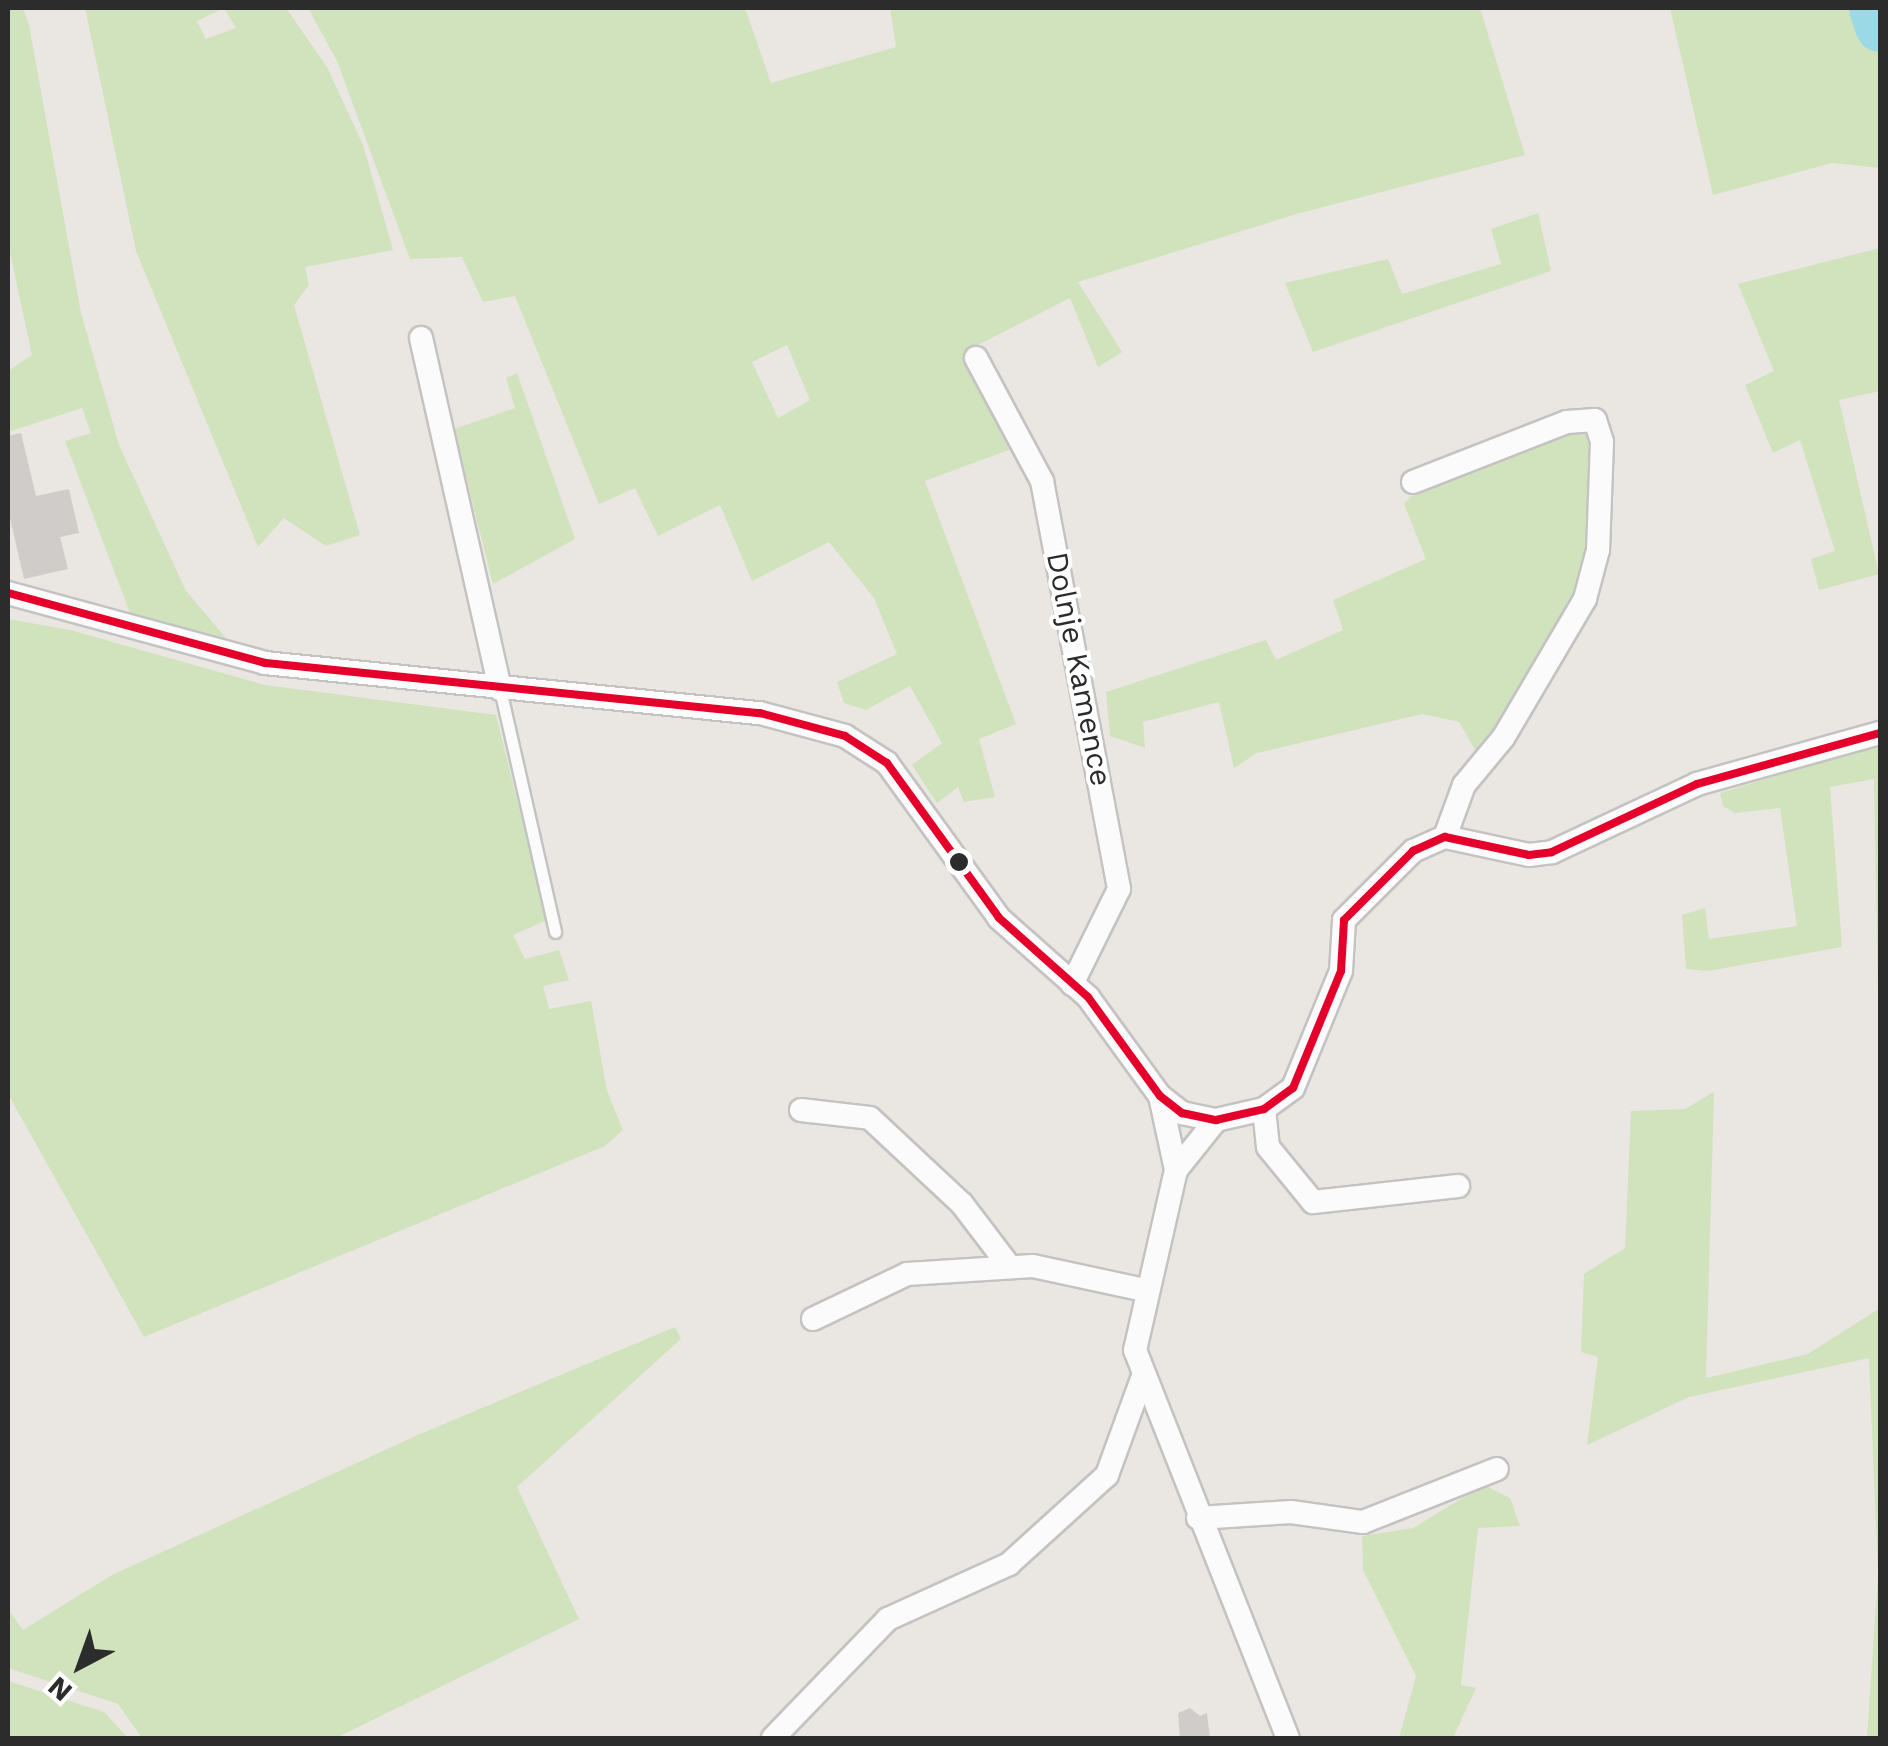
<!DOCTYPE html>
<style>
body{margin:0}
#map{position:relative;width:1888px;height:1746px;overflow:hidden;background:#eae6e2;font-family:"Work Sans",sans-serif}
div>[style]{position:absolute}
.green>*{inset:0;background:#d0e3bd}
.river>*{height:50px;margin:-25px;padding:0 25px;transform-origin:25px;border-radius:25px;background:#9bd9e6}
.building>*{inset:0;background:#cfccc9}
.roads{filter:drop-shadow(2px 0 #c4c3c2) drop-shadow(-2px 0 #c4c3c2) drop-shadow(0 2px #c4c3c2) drop-shadow(0 -2px #c4c3c2)}
.service>*{height:11px;margin:-5.5px;padding:0 5.5px;transform-origin:5.5px;border-radius:5.5px;background:#fcfbfb}
.minor>*{height:22px;margin:-11px;padding:0 11px;transform-origin:11px;border-radius:11px;background:#fcfbfb}
.bus-1>*{height:8px;margin:-4px;padding:0 4px;transform-origin:4px;border-radius:4px;background:#e4002b}
.dots>*{width:28px;height:28px;translate:-50% -50%;box-sizing:border-box;border:5px solid #fff;border-radius:50%}
span{translate:-50% -50%;white-space:nowrap;text-align:center;line-height:1.15;-webkit-text-stroke:8px #fff;paint-order:stroke}
.street-label{font-size:30px;color:#2c2c2c}
.frame{position:absolute;inset:0;border:10px solid #2c2c2c;pointer-events:none}
.north{position:absolute;left:30px;top:1616px;width:100px;height:100px;-webkit-text-stroke:8px #fff;paint-order:stroke;rotate:221deg;font-size:28px;font-weight:700;line-height:40px;text-align:center;color:#2c2c2c}
.north::after{content:'';display:block;margin:auto;width:35px;height:45px;background:#2c2c2c;clip-path:polygon(50% 0,100% 100%,50% 72%,0 100%)}
</style>
<div id="map">
<div class="green">
<div style="clip-path:polygon(8px 8px,23px 8px,29px 25px,81px 313px,119px 445px,186px 591px,232px 645px,130px 613px,65px 441px,91px 433px,82px 408px,8px 432px,8px 371px,32px 355px,8px 243px)"></div>
<div style="clip-path:polygon(evenodd,85px 8px,286px 8px,327px 67px,363px 145px,393px 250px,305px 267px,309px 285px,294px 305px,360px 535px,326px 546px,284px 518px,258px 547px,136px 251px,85px 8px,224px 8px,236px 28px,206px 39px,197px 21px,224px 8px)"></div>
<div style="clip-path:polygon(evenodd,308px 8px,745px 8px,771px 83px,896px 47px,890px 8px,1480px 8px,1525px 155px,1300px 213px,1078px 282px,1122px 352px,1098px 367px,1070px 298px,966px 351px,1011px 449px,925px 481px,1016px 724px,979px 739px,995px 797px,964px 802px,958px 787px,937px 803px,912px 765px,942px 743px,910px 686px,866px 710px,844px 703px,837px 682px,897px 654px,874px 598px,829px 542px,752px 581px,720px 505px,658px 536px,635px 488px,599px 504px,515px 296px,483px 302px,462px 257px,410px 259px,337px 61px,308px 8px,787px 345px,810px 400px,778px 418px,752px 362px,787px 345px)"></div>
<div style="clip-path:polygon(1670px 8px,1880px 8px,1880px 168px,1832px 163px,1713px 195px)"></div>
<div style="clip-path:polygon(1538px 213px,1551px 271px,1313px 352px,1285px 283px,1388px 259px,1402px 294px,1501px 264px,1491px 229px)"></div>
<div style="clip-path:polygon(1880px 248px,1880px 391px,1839px 400px,1879px 574px,1819px 590px,1811px 559px,1835px 551px,1800px 440px,1773px 453px,1745px 385px,1774px 371px,1738px 284px)"></div>
<div style="clip-path:polygon(517px 373px,575px 539px,493px 584px,454px 429px,515px 408px,506px 378px)"></div>
<div style="clip-path:polygon(1573px 430px,1594px 438px,1589px 547px,1578px 600px,1500px 732px,1477px 753px,1459px 722px,1422px 714px,1257px 753px,1234px 768px,1219px 702px,1143px 722px,1145px 748px,1110px 736px,1106px 692px,1266px 640px,1276px 660px,1343px 630px,1333px 600px,1426px 559px,1404px 504px,1416px 491px)"></div>
<div style="clip-path:polygon(8px 619px,70px 630px,265px 685px,496px 715px,547px 920px,513px 935px,525px 959px,559px 950px,569px 980px,543px 986px,549px 1009px,591px 1001px,607px 1091px,623px 1130px,605px 1146px,144px 1337px,8px 1094px)"></div>
<div style="clip-path:polygon(1880px 744px,1880px 1111px,1874px 779px,1830px 787px,1842px 947px,1708px 971px,1686px 969px,1682px 915px,1705px 908px,1709px 939px,1797px 926px,1780px 808px,1735px 813px,1723px 806px,1720px 793px)"></div>
<div style="clip-path:polygon(1714px 1092px,1706px 1378px,1808px 1354px,1880px 1308px,1880px 1738px,1867px 1738px,1878px 1575px,1869px 1358px,1689px 1397px,1587px 1445px,1598px 1357px,1581px 1352px,1584px 1274px,1625px 1248px,1631px 1111px,1685px 1109px)"></div>
<div style="clip-path:polygon(675px 1327px,681px 1339px,517px 1487px,579px 1619px,336px 1738px,142px 1738px,118px 1704px,8px 1668px,8px 1609px,23px 1630px,112px 1575px,420px 1434px)"></div>
<div style="clip-path:polygon(1484px 1485px,1510px 1498px,1520px 1526px,1478px 1528px,1461px 1685px,1476px 1688px,1453px 1738px,1399px 1738px,1416px 1676px,1363px 1570px,1362px 1536px,1413px 1528px)"></div>
<div style="clip-path:polygon(8px 1681px,104px 1712px,128px 1738px,8px 1738px)"></div>
</div>
<div class="river">
<div style="left:1874px;top:8px;width:20px;rotate:72deg"></div>
</div>
<div class="building">
<div style="clip-path:polygon(21px 433px,36px 496px,69px 489px,79px 533px,60px 537px,68px 569px,24px 579px,8px 509px,8px 436px)"></div>
<div style="clip-path:polygon(1190px 1708px,1200px 1716px,1207px 1713px,1210px 1738px,1180px 1738px,1178px 1713px)"></div>
</div>
<div class="roads">
<div class="service">
<div style="left:500px;top:689px;width:249px;rotate:77.2deg"></div>
</div>
<div class="minor">
<div style="left:421px;top:338px;width:360px;rotate:77.3deg"></div>
<div style="left:976px;top:358px;width:140px;rotate:61.8deg"></div>
<div style="left:1042px;top:481px;width:415px;rotate:79.3deg"></div>
<div style="left:1119px;top:889px;width:106px;rotate:116.3deg"></div>
<div style="left:1413px;top:482px;width:165px;rotate:-21.3deg"></div>
<div style="left:1567px;top:422px;width:28px;rotate:-4deg"></div>
<div style="left:1595px;top:420px;width:23px;rotate:72deg"></div>
<div style="left:1602px;top:442px;width:108px;rotate:92.1deg"></div>
<div style="left:1598px;top:550px;width:51px;rotate:104.9deg"></div>
<div style="left:1585px;top:599px;width:161px;rotate:120.5deg"></div>
<div style="left:1503px;top:738px;width:61px;rotate:129.7deg"></div>
<div style="left:1464px;top:785px;width:55px;rotate:110.1deg"></div>
<div style="left:8px;top:593px;width:266px;rotate:15.2deg"></div>
<div style="left:265px;top:663px;width:498px;rotate:5.8deg"></div>
<div style="left:760px;top:713px;width:88px;rotate:15.1deg"></div>
<div style="left:845px;top:736px;width:50px;rotate:32.7deg"></div>
<div style="left:887px;top:763px;width:191px;rotate:54.1deg"></div>
<div style="left:999px;top:918px;width:119px;rotate:41.6deg"></div>
<div style="left:1088px;top:997px;width:122px;rotate:54deg"></div>
<div style="left:1160px;top:1096px;width:28px;rotate:38deg"></div>
<div style="left:1182px;top:1113px;width:35px;rotate:12deg"></div>
<div style="left:1216px;top:1120px;width:49px;rotate:-12.9deg"></div>
<div style="left:1264px;top:1109px;width:36px;rotate:-36deg"></div>
<div style="left:1293px;top:1088px;width:126px;rotate:-67.7deg"></div>
<div style="left:1341px;top:971px;width:51px;rotate:-86.6deg"></div>
<div style="left:1344px;top:920px;width:98px;rotate:-45deg"></div>
<div style="left:1413px;top:851px;width:35px;rotate:-24deg"></div>
<div style="left:1445px;top:837px;width:86px;rotate:12.1deg"></div>
<div style="left:1529px;top:855px;width:23px;rotate:-7deg"></div>
<div style="left:1552px;top:852px;width:160px;rotate:-25.1deg"></div>
<div style="left:1697px;top:784px;width:190px;rotate:-15.6deg"></div>
<div style="left:1160px;top:1096px;width:76px;rotate:77.8deg"></div>
<div style="left:1176px;top:1170px;width:185px;rotate:102.8deg"></div>
<div style="left:1135px;top:1350px;width:417px;rotate:68.5deg"></div>
<div style="left:1264px;top:1109px;width:38px;rotate:84deg"></div>
<div style="left:1268px;top:1147px;width:71px;rotate:50.7deg"></div>
<div style="left:1313px;top:1202px;width:146px;rotate:-6.3deg"></div>
<div style="left:801px;top:1110px;width:69px;rotate:6.6deg"></div>
<div style="left:870px;top:1118px;width:126px;rotate:43.1deg"></div>
<div style="left:962px;top:1204px;width:79px;rotate:52.7deg"></div>
<div style="left:1176px;top:1170px;width:64px;rotate:-51.3deg"></div>
<div style="left:813px;top:1319px;width:104px;rotate:-25.6deg"></div>
<div style="left:907px;top:1274px;width:126px;rotate:-3.6deg"></div>
<div style="left:1033px;top:1266px;width:114px;rotate:12.2deg"></div>
<div style="left:1198px;top:1518px;width:93px;rotate:-3.7deg"></div>
<div style="left:1291px;top:1512px;width:73px;rotate:7.9deg"></div>
<div style="left:1363px;top:1522px;width:144px;rotate:-21.6deg"></div>
<div style="left:773px;top:1738px;width:165px;rotate:-46deg"></div>
<div style="left:888px;top:1619px;width:133px;rotate:-24.4deg"></div>
<div style="left:1009px;top:1564px;width:132px;rotate:-42.2deg"></div>
<div style="left:1107px;top:1475px;width:105px;rotate:-70deg"></div>
</div>
</div>
<div class="bus-1">
<div style="left:8px;top:593px;width:266px;rotate:15.2deg"></div>
<div style="left:265px;top:663px;width:498px;rotate:5.8deg"></div>
<div style="left:760px;top:713px;width:88px;rotate:15.1deg"></div>
<div style="left:845px;top:736px;width:50px;rotate:32.7deg"></div>
<div style="left:887px;top:763px;width:191px;rotate:54.1deg"></div>
<div style="left:999px;top:918px;width:119px;rotate:41.6deg"></div>
<div style="left:1088px;top:997px;width:122px;rotate:54deg"></div>
<div style="left:1160px;top:1096px;width:28px;rotate:38deg"></div>
<div style="left:1182px;top:1113px;width:35px;rotate:12deg"></div>
<div style="left:1216px;top:1120px;width:49px;rotate:-12.9deg"></div>
<div style="left:1264px;top:1109px;width:36px;rotate:-36deg"></div>
<div style="left:1293px;top:1088px;width:126px;rotate:-67.7deg"></div>
<div style="left:1341px;top:971px;width:51px;rotate:-86.6deg"></div>
<div style="left:1344px;top:920px;width:98px;rotate:-45deg"></div>
<div style="left:1413px;top:851px;width:35px;rotate:-24deg"></div>
<div style="left:1445px;top:837px;width:86px;rotate:12.1deg"></div>
<div style="left:1529px;top:855px;width:23px;rotate:-7deg"></div>
<div style="left:1552px;top:852px;width:160px;rotate:-25.1deg"></div>
<div style="left:1697px;top:784px;width:190px;rotate:-15.6deg"></div>
</div>
<div class="dots">
<div style="left:959px;top:862px;background:#2c2c2c"></div>
</div>
<div class="street-label">
<span style="left:1079px;top:669px;rotate:79deg">Dolnje Kamence</span>
</div>
<div class="frame"></div>
<div class="north">N</div>
</div>
